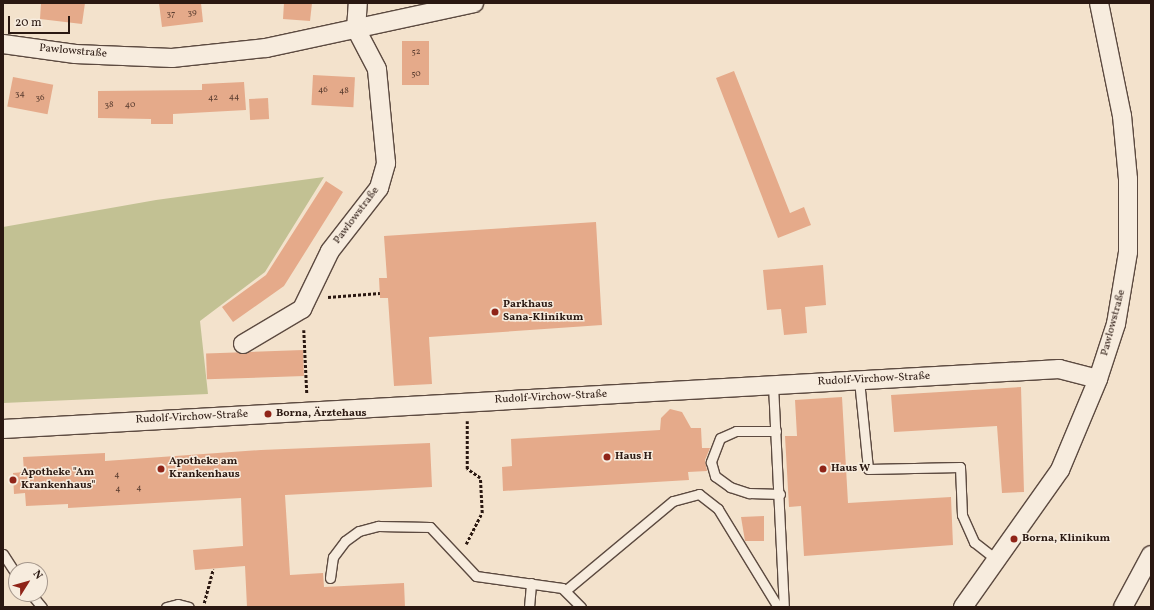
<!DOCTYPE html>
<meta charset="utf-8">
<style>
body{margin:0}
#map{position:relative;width:1154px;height:610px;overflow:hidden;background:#f3e2cc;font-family:Vollkorn,serif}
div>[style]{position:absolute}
.green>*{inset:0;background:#c2c193}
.building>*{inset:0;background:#e5aa8a;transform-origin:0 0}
.path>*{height:2.5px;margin-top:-1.25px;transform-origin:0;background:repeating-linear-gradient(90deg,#2a1811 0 3px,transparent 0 5px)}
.roads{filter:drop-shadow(1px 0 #5c4a40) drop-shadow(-1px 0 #5c4a40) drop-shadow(0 1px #5c4a40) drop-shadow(0 -1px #5c4a40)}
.lane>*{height:9px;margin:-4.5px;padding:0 4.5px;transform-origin:4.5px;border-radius:4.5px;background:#f7ecde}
.street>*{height:18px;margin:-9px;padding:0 9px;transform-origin:9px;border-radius:9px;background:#f7ecde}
.dots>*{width:11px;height:11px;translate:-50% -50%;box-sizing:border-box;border:2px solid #f7ecde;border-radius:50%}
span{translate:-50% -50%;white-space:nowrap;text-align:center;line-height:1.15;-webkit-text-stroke:3px #f7ecde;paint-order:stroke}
.number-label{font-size:9px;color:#593c2f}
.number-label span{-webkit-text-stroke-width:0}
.street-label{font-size:11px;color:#2a1811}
.poi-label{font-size:11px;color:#2a1811;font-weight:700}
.left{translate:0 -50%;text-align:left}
.frame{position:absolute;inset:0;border:4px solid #2a1811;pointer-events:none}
.north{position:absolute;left:8px;top:562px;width:40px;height:40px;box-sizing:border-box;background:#f7ecde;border:1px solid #a5978c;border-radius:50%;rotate:53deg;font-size:11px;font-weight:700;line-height:16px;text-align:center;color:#2a1811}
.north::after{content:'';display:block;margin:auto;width:14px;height:18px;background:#8f2418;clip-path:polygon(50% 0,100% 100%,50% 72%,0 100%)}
.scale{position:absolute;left:8px;top:16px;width:62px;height:18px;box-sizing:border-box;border:2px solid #2a1811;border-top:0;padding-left:5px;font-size:12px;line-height:14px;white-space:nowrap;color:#2a1811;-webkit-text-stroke:3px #f7ecde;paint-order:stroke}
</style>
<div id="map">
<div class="green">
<div style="clip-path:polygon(324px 177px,265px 272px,200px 321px,208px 394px,3px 403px,3px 227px,156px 200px)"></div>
</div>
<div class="building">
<div style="clip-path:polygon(41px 3px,85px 3px,82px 24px,40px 19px)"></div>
<div style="clip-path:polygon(159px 3px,201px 3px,203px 22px,162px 27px)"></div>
<div style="clip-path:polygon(284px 3px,312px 3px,310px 21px,283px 19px)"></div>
<div style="left:402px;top:41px;width:27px;height:44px"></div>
<div style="clip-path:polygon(734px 71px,790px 213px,804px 207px,811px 225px,778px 238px,716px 78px)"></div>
<div style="left:313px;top:75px;width:42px;height:30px;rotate:3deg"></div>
<div style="left:13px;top:77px;width:41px;height:30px;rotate:11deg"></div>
<div style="clip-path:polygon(244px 82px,246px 110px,173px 114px,173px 124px,151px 124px,151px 119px,98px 118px,98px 91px,202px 90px,202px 84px)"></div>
<div style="left:268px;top:98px;width:21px;height:19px;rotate:87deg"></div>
<div style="clip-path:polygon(326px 181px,343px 192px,284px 286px,233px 322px,222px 307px,266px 275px)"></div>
<div style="clip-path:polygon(596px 222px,602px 325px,429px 337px,432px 384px,394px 386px,388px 298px,380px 298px,379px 278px,387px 278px,384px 236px)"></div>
<div style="clip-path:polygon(823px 265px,826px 305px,805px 307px,807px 333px,784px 335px,781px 309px,767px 310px,763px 270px)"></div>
<div style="left:303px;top:350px;width:26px;height:97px;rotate:88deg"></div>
<div style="clip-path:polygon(1021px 387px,1024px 492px,1002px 493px,997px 426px,894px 432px,891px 395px)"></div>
<div style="clip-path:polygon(842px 397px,848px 503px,951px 497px,953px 545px,804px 556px,801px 506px,789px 507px,785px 436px,797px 436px,795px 400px)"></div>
<div style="clip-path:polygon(670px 409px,682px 412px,691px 428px,701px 428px,702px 448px,710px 448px,705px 460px,707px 471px,688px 472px,689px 480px,503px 491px,502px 467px,512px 466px,511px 439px,660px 430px,661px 418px)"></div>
<div style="clip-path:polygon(430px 443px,432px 487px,285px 495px,290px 575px,323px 573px,324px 587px,404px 583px,405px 607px,247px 607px,245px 566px,195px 570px,193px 550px,243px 546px,241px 498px,68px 508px,68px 504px,26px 506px,25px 493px,14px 494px,13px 473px,24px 472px,23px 457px,105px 453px,105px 461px,261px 450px)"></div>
<div style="clip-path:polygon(764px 516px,764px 541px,745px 541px,741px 517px)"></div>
</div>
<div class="path">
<div style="left:328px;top:297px;width:52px;rotate:-4.4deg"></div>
<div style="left:304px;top:330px;width:63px;rotate:87.3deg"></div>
<div style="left:466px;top:544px;width:35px;rotate:-63deg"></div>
<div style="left:482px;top:513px;width:35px;rotate:-93deg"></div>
<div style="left:480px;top:478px;width:16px;rotate:-145deg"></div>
<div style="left:467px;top:469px;width:48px;rotate:-90deg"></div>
<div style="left:204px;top:603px;width:35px;rotate:-75deg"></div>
</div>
<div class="roads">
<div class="lane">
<div style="left:859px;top:380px;width:89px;rotate:84.2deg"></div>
<div style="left:868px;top:469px;width:92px;rotate:-1.2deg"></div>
<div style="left:960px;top:467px;width:48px;rotate:87.6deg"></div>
<div style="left:962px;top:515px;width:30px;rotate:66deg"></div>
<div style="left:974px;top:542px;width:31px;rotate:38deg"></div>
<div style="left:773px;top:385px;width:222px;rotate:87.2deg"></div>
<div style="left:776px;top:431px;width:40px;rotate:180deg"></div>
<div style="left:736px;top:431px;width:17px;rotate:156deg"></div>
<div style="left:720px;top:438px;width:26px;rotate:111deg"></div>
<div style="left:711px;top:462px;width:15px;rotate:74deg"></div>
<div style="left:715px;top:476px;width:19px;rotate:36deg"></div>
<div style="left:730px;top:487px;width:20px;rotate:18deg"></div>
<div style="left:749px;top:493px;width:31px;rotate:2deg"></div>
<div style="left:3px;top:554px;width:24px;rotate:57deg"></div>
<div style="left:330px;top:578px;width:21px;rotate:-82deg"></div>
<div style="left:333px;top:557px;width:20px;rotate:-53deg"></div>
<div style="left:345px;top:541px;width:17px;rotate:-36deg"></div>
<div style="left:359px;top:531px;width:20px;rotate:-15deg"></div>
<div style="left:378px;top:526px;width:52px;rotate:1.1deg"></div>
<div style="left:430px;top:527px;width:67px;rotate:46.8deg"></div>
<div style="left:476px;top:576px;width:87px;rotate:7.9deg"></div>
<div style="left:562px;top:588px;width:27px;rotate:45deg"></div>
<div style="left:566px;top:590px;width:139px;rotate:-39.8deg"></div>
<div style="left:673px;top:501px;width:27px;rotate:-15deg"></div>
<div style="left:699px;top:494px;width:24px;rotate:38deg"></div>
<div style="left:718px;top:509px;width:115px;rotate:58.5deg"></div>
<div style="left:31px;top:594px;width:17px;rotate:50deg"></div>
<div style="left:166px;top:607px;width:12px;rotate:-14deg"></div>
<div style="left:178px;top:604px;width:11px;rotate:15deg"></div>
<div style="left:529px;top:607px;width:24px;rotate:-85deg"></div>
</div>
<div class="street">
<div style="left:3px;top:44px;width:73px;rotate:7.9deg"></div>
<div style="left:75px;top:54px;width:97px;rotate:2.4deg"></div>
<div style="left:172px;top:58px;width:95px;rotate:-6.1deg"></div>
<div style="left:266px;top:48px;width:213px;rotate:-12.2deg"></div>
<div style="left:243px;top:344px;width:69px;rotate:-30.7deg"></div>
<div style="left:302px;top:309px;width:64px;rotate:-64.2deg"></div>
<div style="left:330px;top:251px;width:80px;rotate:-52.1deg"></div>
<div style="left:379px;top:188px;width:26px;rotate:-74deg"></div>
<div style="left:386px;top:163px;width:94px;rotate:-95.5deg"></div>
<div style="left:377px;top:69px;width:45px;rotate:-117.7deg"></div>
<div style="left:356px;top:29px;width:26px;rotate:-86deg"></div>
<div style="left:3px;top:429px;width:1058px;rotate:-3.25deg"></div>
<div style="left:1059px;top:369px;width:40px;rotate:14.4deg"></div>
<div style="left:963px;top:607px;width:168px;rotate:-54.7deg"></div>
<div style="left:1060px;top:470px;width:99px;rotate:-67.3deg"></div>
<div style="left:1098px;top:379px;width:58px;rotate:-71.9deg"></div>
<div style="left:1116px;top:324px;width:73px;rotate:-80.5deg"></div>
<div style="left:1128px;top:252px;width:73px;rotate:-90deg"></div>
<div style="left:1128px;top:179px;width:63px;rotate:-95.4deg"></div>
<div style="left:1122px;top:116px;width:115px;rotate:-101.5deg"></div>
<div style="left:1123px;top:607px;width:59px;rotate:-61.7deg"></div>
</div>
</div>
<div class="dots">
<div style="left:495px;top:312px;background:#8f2418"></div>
<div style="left:268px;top:414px;background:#8f2418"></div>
<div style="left:607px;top:457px;background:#8f2418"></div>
<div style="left:161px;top:469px;background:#8f2418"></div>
<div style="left:823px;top:469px;background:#8f2418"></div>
<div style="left:13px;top:480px;background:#8f2418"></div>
<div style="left:1014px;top:539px;background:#8f2418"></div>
</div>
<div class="number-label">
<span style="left:192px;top:13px">39</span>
<span style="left:171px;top:14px">37</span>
<span style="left:416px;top:52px">52</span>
<span style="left:416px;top:74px">50</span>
<span style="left:323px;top:90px">46</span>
<span style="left:344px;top:91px">48</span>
<span style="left:20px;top:94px">34</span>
<span style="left:234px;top:97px">44</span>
<span style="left:40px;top:98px">36</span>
<span style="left:213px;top:98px">42</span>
<span style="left:109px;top:105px">38</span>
<span style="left:130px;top:105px">40</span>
<span style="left:117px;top:475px">4</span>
<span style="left:139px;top:488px">4</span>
<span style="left:118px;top:489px">4</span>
</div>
<div class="street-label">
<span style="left:73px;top:52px;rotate:5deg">Pawlowstraße</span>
<span style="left:357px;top:216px;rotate:-53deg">Pawlowstraße</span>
<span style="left:1114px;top:323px;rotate:-75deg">Pawlowstraße</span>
<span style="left:874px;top:380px;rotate:-3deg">Rudolf-Virchow-Straße</span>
<span style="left:551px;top:398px;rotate:-3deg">Rudolf-Virchow-Straße</span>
<span style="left:192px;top:418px;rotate:-3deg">Rudolf-Virchow-Straße</span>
</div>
<div class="poi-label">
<span class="left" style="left:503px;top:312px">Parkhaus<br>Sana-Klinikum</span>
<span class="left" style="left:276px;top:414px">Borna, Ärztehaus</span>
<span class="left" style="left:615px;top:457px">Haus H</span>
<span class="left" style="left:169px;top:469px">Apotheke am<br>Krankenhaus</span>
<span class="left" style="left:831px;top:469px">Haus W</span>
<span class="left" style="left:21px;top:480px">Apotheke "Am<br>Krankenhaus"</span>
<span class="left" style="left:1022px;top:539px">Borna, Klinikum</span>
</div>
<div class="frame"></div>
<div class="north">N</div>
<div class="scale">20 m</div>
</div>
